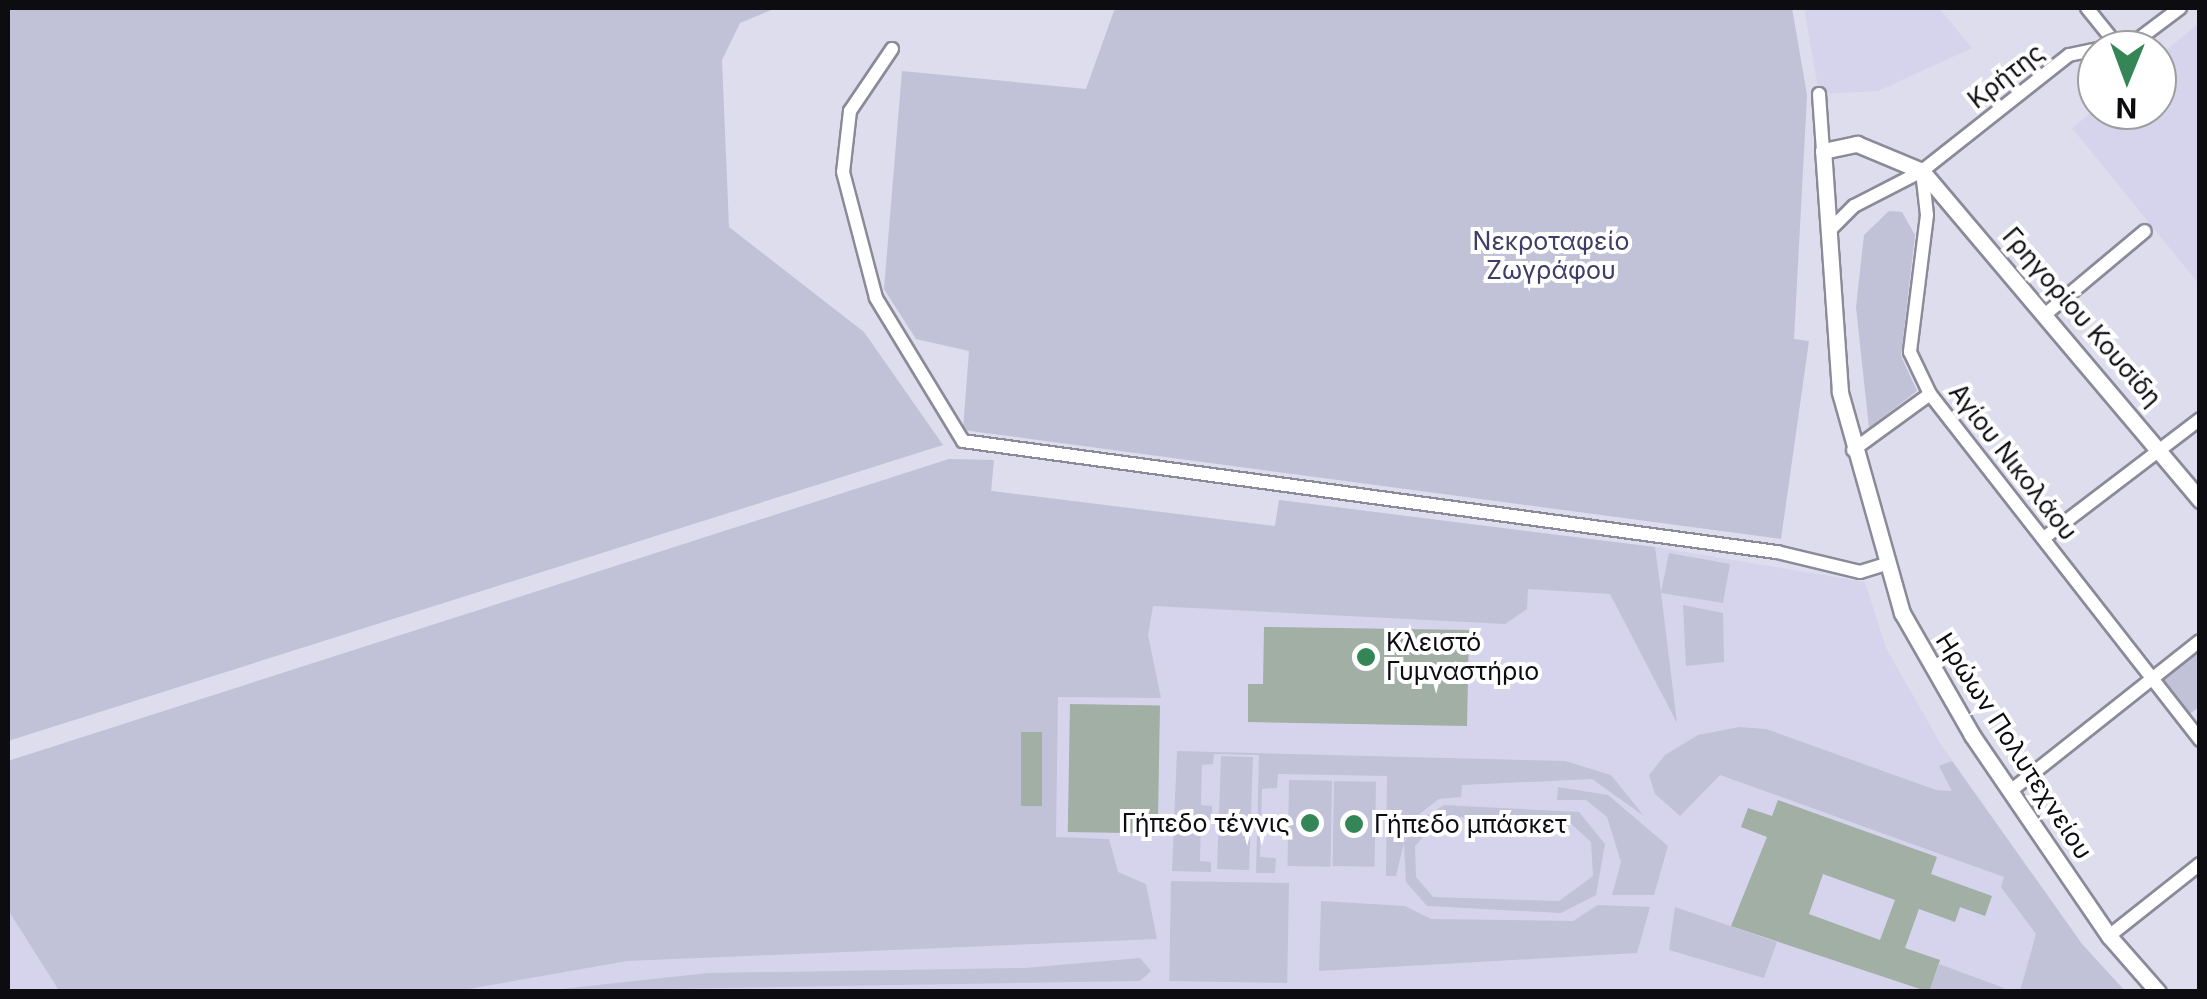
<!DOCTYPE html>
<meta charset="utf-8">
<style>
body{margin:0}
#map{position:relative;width:2207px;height:999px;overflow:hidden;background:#dddded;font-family:Inter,sans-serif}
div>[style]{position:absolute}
.built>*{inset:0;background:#d5d4ec}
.green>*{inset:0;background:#c1c1d8;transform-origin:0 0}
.building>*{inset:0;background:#a1afa5;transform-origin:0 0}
.roads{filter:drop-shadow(2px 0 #8a8a98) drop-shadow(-2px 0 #8a8a98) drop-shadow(0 2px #8a8a98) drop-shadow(0 -2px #8a8a98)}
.minor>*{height:12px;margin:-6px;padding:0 6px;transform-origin:6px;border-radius:6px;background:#fff}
.tertiary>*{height:15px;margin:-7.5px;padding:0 7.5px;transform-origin:7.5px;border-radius:7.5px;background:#fff}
.dots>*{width:28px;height:28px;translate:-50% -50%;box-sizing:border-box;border:5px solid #fff;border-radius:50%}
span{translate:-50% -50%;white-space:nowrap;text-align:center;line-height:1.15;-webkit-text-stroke:8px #fff;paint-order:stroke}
.street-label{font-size:25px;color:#0c0c11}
.park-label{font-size:25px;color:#3f3c66}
.poi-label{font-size:25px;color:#0c0c11}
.left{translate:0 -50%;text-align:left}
.right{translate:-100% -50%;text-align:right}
.frame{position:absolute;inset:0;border:10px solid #0c0c11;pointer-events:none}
.north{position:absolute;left:2077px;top:30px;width:100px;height:100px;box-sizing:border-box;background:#fff;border:2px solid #9e9ea0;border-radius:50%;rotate:181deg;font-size:28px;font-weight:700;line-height:40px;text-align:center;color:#0c0c11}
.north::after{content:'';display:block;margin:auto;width:35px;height:45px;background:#358657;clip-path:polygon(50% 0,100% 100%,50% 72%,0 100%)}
</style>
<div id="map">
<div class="built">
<div style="clip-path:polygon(1804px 8px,1939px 8px,1972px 48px,1878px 91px,1819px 94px)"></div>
<div style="clip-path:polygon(2199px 23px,2199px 284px,2072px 128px,2097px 108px,2157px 110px,2157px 58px)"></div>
<div style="clip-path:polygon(949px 459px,994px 460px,991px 491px,1275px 526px,1279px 500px,1655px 547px,1865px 582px,1886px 648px,1940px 743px,2082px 944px,2125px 991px,8px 991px,8px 761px)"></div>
</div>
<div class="green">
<div style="clip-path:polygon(8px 8px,776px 8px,740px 23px,722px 60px,729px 227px,864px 332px,943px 445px,8px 741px)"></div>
<div style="clip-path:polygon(1115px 8px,1792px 8px,1807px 95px,1794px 339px,1809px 341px,1781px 539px,963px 430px,969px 351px,916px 339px,884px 289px,902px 71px,1086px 89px)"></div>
<div style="clip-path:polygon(1889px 211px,1902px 212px,1915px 235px,1901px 356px,1917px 391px,1869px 428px,1856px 307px,1864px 235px)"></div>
<div style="clip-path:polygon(949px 459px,994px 460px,991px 491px,1275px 526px,1279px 500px,1655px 547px,1661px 592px,1669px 553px,1730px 564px,1723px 603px,1661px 593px,1677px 723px,1610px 594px,1528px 589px,1527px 609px,1505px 624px,1153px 606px,1148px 635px,1161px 698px,1058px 697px,1056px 837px,1109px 839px,1118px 872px,1146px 884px,1157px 939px,627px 961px,457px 991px,60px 992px,8px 910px,8px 761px)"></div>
<div style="clip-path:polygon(1683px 605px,1723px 613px,1724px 662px,1686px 666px)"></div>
<div style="clip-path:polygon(2199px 641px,2199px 707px,2185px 717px,2155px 679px)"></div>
<div style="clip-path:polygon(1739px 727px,1766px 729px,1936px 790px,1952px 791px,1939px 766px,1952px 761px,2082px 944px,2125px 991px,2020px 991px,2036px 934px,2001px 887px,2004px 877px,1720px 775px,1680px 816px,1655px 794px,1649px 775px,1665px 755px,1698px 735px)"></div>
<div style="clip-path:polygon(1177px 751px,1565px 761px,1611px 775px,1644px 816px,1592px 779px,1462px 785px,1461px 797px,1439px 799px,1409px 822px,1396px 876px,1386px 876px,1387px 776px,1278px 774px,1277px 788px,1262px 789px,1260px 857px,1276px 858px,1275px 873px,1256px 873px,1259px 755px,1214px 754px,1213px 764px,1202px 765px,1201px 805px,1212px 806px,1212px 820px,1201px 821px,1200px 861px,1211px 862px,1211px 872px,1172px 871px)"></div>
<div style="left:1221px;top:756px;width:32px;height:113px;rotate:2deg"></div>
<div style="left:1289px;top:780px;width:43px;height:86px;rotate:1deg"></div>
<div style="left:1334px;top:781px;width:42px;height:85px;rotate:1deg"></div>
<div style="clip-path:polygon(1558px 787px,1608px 795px,1668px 846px,1654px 895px,1612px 895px,1621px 862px,1607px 817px,1586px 800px,1557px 800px)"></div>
<div style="clip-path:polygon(evenodd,1444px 805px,1579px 812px,1605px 844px,1596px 895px,1561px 913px,1427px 906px,1406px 882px,1404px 843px,1414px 824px,1444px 805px,1442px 817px,1567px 820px,1591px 842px,1593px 876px,1559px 901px,1433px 897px,1416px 877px,1415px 846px,1442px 817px)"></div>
<div style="left:1171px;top:881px;width:118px;height:100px;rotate:1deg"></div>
<div style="clip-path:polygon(1321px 901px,1405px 906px,1431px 919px,1573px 921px,1598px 905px,1650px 907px,1637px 953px,1319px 971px)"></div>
<div style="clip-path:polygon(1675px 907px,1777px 942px,1764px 978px,1669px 950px)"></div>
<div style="clip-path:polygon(1140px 958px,1151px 971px,1140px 981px,543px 991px,708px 973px,1024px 968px)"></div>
<div style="clip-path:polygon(1939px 964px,2004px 988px,2003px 991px,1929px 991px)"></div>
</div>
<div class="building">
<div style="clip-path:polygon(1264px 627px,1469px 630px,1467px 726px,1248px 722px,1248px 684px,1263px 684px)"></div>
<div style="left:1070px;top:704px;width:90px;height:128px;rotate:1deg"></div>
<div style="left:1021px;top:732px;width:21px;height:74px"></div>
<div style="clip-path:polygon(evenodd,1778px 800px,1937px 857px,1931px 874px,1992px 896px,1985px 916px,1960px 907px,1955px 922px,1919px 909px,1905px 948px,1940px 960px,1929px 992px,1731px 926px,1767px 837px,1741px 827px,1748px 808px,1772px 816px,1778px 800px,1823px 874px,1895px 900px,1880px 940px,1809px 914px,1823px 874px)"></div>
</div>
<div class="roads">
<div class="minor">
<div style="left:2087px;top:8px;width:48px;rotate:51deg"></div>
<div style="left:892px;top:49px;width:75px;rotate:124.1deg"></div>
<div style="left:850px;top:111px;width:61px;rotate:96.5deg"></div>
<div style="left:843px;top:172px;width:130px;rotate:75.3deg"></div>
<div style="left:876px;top:298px;width:167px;rotate:58.7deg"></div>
<div style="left:963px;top:441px;width:822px;rotate:7.77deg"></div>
<div style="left:1777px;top:552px;width:85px;rotate:13.5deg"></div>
<div style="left:1860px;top:572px;width:28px;rotate:-17deg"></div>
<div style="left:1819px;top:94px;width:57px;rotate:86deg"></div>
<div style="left:1922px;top:171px;width:44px;rotate:83.5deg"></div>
<div style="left:1927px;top:215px;width:138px;rotate:97.1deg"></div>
<div style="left:1910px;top:352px;width:47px;rotate:64.5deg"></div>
<div style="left:1930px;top:394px;width:439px;rotate:52deg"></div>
<div style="left:1828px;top:232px;width:37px;rotate:-45deg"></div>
<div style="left:1854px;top:206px;width:76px;rotate:-27.2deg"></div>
<div style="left:1922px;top:171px;width:187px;rotate:-38.3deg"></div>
<div style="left:2069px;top:55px;width:68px;rotate:-11.8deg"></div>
<div style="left:2136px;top:41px;width:55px;rotate:-36.9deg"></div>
<div style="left:2048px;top:312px;width:126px;rotate:-39.9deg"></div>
<div style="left:1853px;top:450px;width:95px;rotate:-36deg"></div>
<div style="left:2044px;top:538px;width:196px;rotate:-37.3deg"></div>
<div style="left:2013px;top:789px;width:238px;rotate:-38.4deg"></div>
<div style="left:2109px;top:936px;width:116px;rotate:-38.4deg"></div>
</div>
<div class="tertiary">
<div style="left:2158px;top:992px;width:74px;rotate:-131.2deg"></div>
<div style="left:2109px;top:936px;width:243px;rotate:-124.3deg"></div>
<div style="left:1972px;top:735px;width:141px;rotate:-119.8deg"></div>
<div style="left:1902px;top:613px;width:230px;rotate:-105.7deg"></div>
<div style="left:1840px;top:392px;width:242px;rotate:-94deg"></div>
<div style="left:1823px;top:151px;width:35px;rotate:-12deg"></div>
<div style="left:1857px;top:144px;width:70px;rotate:22.6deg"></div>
<div style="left:1922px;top:171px;width:431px;rotate:49.8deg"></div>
</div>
</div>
<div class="dots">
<div style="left:1366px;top:657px;background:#358657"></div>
<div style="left:1310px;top:823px;background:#358657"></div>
<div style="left:1354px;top:824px;background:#358657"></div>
</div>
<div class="street-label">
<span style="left:2006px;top:76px;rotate:-38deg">Κρήτης</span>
<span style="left:2082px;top:317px;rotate:49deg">Γρηγορίου Κουσίδη</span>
<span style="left:2013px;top:462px;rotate:52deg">Αγίου Νικολάου</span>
<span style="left:2014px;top:746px;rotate:57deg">Ηρώων Πολυτεχνείου</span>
</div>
<div class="park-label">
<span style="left:1551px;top:256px">Νεκροταφείο<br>Ζωγράφου</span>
</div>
<div class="poi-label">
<span class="left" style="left:1386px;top:657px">Κλειστό<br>Γυμναστήριο</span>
<span class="right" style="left:1290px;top:823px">Γήπεδο τέννις</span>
<span class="left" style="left:1374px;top:824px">Γήπεδο μπάσκετ</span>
</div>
<div class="frame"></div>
<div class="north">N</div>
</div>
